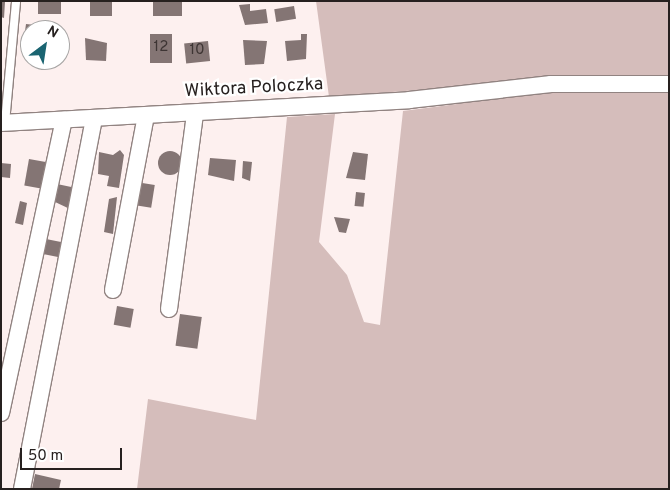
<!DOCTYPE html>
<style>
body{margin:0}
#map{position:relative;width:670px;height:490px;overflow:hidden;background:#fdf0ef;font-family:Overpass,sans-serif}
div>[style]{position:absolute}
.green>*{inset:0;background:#d5bdbb}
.building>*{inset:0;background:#847574;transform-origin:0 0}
.round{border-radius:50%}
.roads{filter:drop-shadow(1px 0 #918381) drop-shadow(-1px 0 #918381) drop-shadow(0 1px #918381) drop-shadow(0 -1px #918381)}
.service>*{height:8px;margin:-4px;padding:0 4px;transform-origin:4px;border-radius:4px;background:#fff}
.minor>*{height:16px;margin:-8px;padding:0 8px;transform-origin:8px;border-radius:8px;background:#fff}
span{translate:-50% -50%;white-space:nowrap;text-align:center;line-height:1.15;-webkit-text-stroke:4.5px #fff;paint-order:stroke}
.number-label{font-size:15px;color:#3e3534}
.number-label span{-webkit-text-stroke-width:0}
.street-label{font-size:18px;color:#26201f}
.frame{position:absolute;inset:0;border:2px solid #26201f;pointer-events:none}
.north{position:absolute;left:20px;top:20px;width:50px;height:50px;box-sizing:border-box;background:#fff;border:1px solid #a8a6a5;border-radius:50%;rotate:31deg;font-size:14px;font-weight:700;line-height:20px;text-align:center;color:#26201f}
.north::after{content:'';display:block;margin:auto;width:18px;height:22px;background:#1a6471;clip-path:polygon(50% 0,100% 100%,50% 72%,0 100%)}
.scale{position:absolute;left:20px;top:448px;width:102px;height:22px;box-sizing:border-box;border:2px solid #26201f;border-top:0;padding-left:6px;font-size:15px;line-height:18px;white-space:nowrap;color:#26201f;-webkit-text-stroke:4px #fff;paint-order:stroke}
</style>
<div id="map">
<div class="green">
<div style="clip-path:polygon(316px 1px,669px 1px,669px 489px,137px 489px,148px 399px,256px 420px,287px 117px,335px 114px,319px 242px,347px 275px,364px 322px,380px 325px,403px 111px,457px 104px,456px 87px,329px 97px)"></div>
</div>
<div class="building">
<div style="left:38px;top:1px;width:23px;height:13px"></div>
<div style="left:90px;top:1px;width:22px;height:15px"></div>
<div style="left:153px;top:1px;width:29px;height:15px"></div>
<div style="clip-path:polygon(1px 2px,5px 2px,4px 18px,1px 17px)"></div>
<div style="clip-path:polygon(250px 4px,250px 11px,266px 9px,268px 23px,245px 25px,239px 5px)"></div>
<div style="left:294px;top:6px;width:13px;height:20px;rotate:81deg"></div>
<div style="clip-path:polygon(26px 24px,44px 26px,44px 30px,30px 30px,30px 39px,24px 38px)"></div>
<div style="left:150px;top:34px;width:22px;height:29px"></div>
<div style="clip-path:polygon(301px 34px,307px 34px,306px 59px,287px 61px,285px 41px,301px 40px)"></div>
<div style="clip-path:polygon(85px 38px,107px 43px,106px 61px,86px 60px)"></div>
<div style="clip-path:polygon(243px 40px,267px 41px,264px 64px,245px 65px)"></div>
<div style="left:208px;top:41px;width:20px;height:24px;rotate:84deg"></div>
<div style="clip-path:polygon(29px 60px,47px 60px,46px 64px,29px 62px)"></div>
<div style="clip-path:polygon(120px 150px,124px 155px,119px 188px,107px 186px,109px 176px,98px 174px,99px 152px,113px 155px)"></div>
<div class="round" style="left:158px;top:151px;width:24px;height:24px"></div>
<div style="clip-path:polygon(353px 152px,368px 154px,365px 180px,346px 178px)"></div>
<div style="clip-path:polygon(210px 158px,236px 160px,234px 181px,208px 175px)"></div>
<div style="left:29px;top:159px;width:17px;height:27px;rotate:10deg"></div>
<div style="clip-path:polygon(243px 161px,252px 162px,250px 181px,242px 178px)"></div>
<div style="clip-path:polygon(1px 163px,11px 164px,10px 178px,1px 177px)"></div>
<div style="left:136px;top:182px;width:19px;height:23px;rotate:9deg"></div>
<div style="clip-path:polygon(57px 184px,76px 188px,72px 210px,53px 201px)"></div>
<div style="left:356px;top:192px;width:9px;height:14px;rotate:6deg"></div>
<div style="clip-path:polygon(117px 197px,113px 234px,104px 232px,109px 199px)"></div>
<div style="clip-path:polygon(20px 201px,27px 203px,23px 225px,15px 223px)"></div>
<div style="clip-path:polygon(334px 217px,350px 219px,346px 233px,339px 232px)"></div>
<div style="clip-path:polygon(46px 239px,66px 243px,62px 265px,57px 265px,58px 257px,43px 254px)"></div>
<div style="left:117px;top:306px;width:17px;height:19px;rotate:10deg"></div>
<div style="left:180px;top:314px;width:22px;height:32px;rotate:8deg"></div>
<div style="clip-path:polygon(35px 474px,61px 480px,59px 489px,32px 489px)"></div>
</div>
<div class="roads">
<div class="service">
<div style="left:5px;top:123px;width:122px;rotate:-84.8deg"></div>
</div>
<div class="minor">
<div style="left:1px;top:123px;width:409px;rotate:-3.2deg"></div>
<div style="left:409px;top:100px;width:143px;rotate:-6.4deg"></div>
<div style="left:551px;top:84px;width:118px"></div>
<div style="left:113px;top:290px;width:177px;rotate:-79.3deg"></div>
<div style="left:169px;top:309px;width:198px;rotate:-82.4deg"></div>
<div style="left:1px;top:413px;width:300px;rotate:-77.9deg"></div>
<div style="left:22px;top:489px;width:377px;rotate:-79deg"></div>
</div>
</div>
<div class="number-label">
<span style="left:161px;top:48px">12</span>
<span style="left:197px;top:51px">10</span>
</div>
<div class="street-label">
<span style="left:254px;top:89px;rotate:-3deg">Wiktora Poloczka</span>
</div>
<div class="frame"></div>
<div class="north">N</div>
<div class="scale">50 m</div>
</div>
